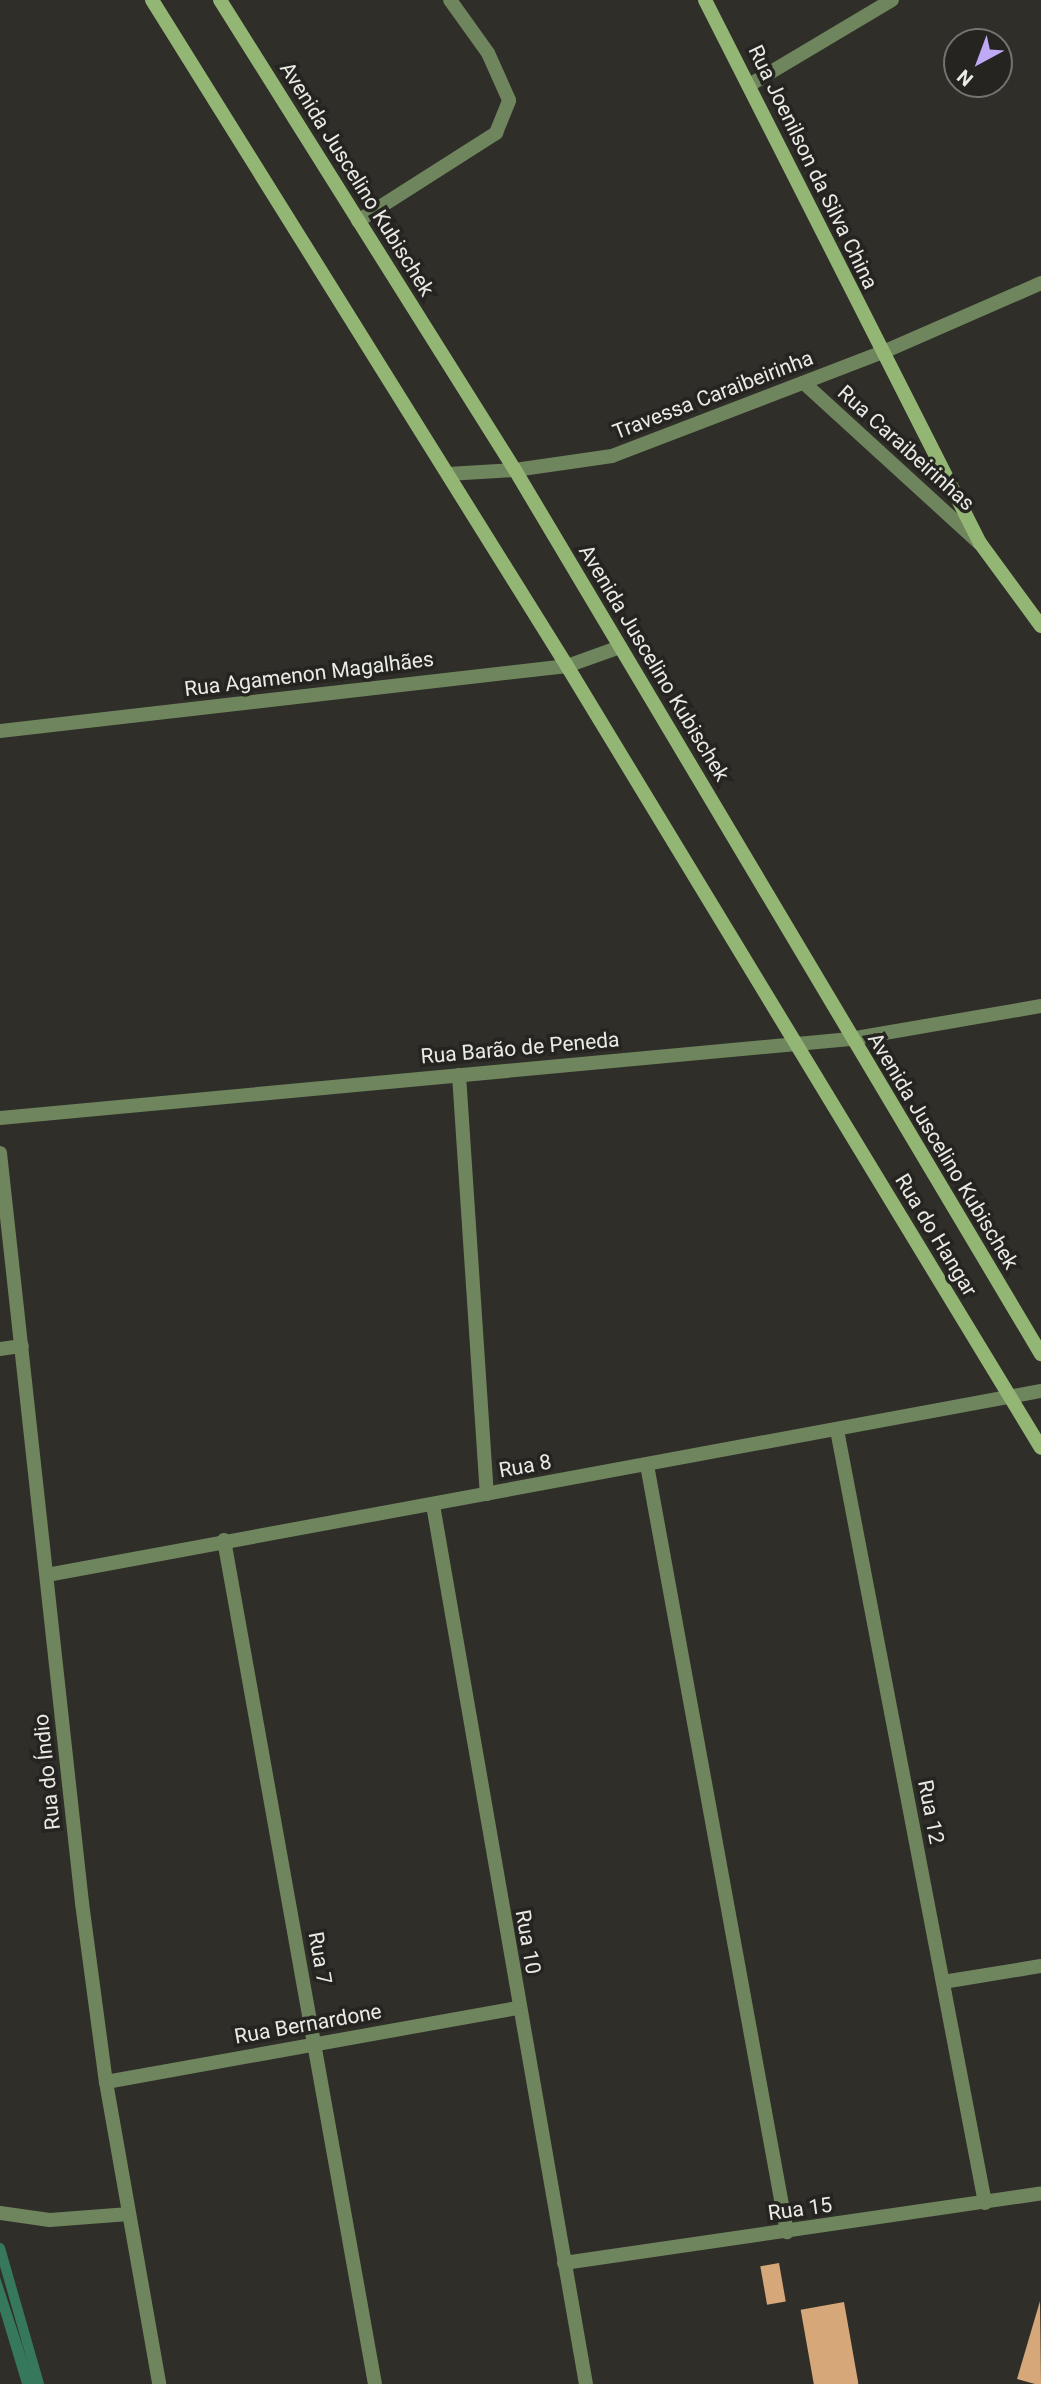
<!DOCTYPE html>
<meta charset="utf-8">
<style>
body{margin:0}
#map{position:relative;width:1041px;height:2384px;overflow:hidden;background:#2f2e29;font-family:Roboto,sans-serif}
div>[style]{position:absolute}
.water>*{inset:0;background:#36785c}
.stream>*{height:10px;margin:-5px;padding:0 5px;transform-origin:5px;border-radius:5px;background:#36785c}
.building>*{inset:0;background:#d5a779;transform-origin:0 0}
.street>*{height:14px;margin:-7px;padding:0 7px;transform-origin:7px;border-radius:7px;background:#6f855d}
.secondary>*{height:14px;margin:-7px;padding:0 7px;transform-origin:7px;border-radius:7px;background:#94b675}
span{translate:-50% -50%;white-space:nowrap;text-align:center;line-height:1.15;-webkit-text-stroke:7px #252420;paint-order:stroke}
.street-label{font-size:21px;color:#eaeae7}
.north{position:absolute;left:943px;top:28px;width:70px;height:70px;box-sizing:border-box;background:#252420;border:2px solid #747370;border-radius:50%;rotate:221deg;font-size:19px;font-weight:700;line-height:28px;text-align:center;color:#eaeae7}
.north::after{content:'';display:block;margin:auto;width:24px;height:32px;background:#bfa9f4;clip-path:polygon(50% 0,100% 100%,50% 72%,0 100%)}
</style>
<div id="map">
<div class="water">
<div style="clip-path:polygon(0 2277px,35px 2384px,22px 2384px,0 2311px)"></div>
</div>
<div class="stream">
<div style="left:0;top:2248px;width:141px;rotate:74deg"></div>
</div>
<div class="building">
<div style="left:779px;top:2263px;width:39px;height:19px;rotate:80deg"></div>
<div style="clip-path:polygon(1040px 2301px,1041px 2384px,1035px 2384px,1017px 2379px)"></div>
<div style="left:844px;top:2302px;width:83px;height:44px;rotate:80deg"></div>
</div>
<div class="street">
<div style="left:751px;top:84px;width:164px;rotate:-30.8deg"></div>
<div style="left:358px;top:221px;width:164px;rotate:-32.5deg"></div>
<div style="left:496px;top:133px;width:35px;rotate:-68deg"></div>
<div style="left:509px;top:100px;width:51px;rotate:-114.1deg"></div>
<div style="left:488px;top:53px;width:65px;rotate:-125.6deg"></div>
<div style="left:804px;top:383px;width:237px;rotate:42.4deg"></div>
<div style="left:448px;top:474px;width:67px;rotate:-3.4deg"></div>
<div style="left:515px;top:470px;width:98px;rotate:-8.2deg"></div>
<div style="left:612px;top:456px;width:288px;rotate:-21deg"></div>
<div style="left:881px;top:353px;width:175px;rotate:-23.6deg"></div>
<div style="left:0;top:731px;width:571px;rotate:-6.54deg"></div>
<div style="left:567px;top:666px;width:56px;rotate:-19.7deg"></div>
<div style="left:459px;top:1075px;width:420px;rotate:86.2deg"></div>
<div style="left:0;top:1118px;width:854px;rotate:-5.31deg"></div>
<div style="left:850px;top:1039px;width:194px;rotate:-9.8deg"></div>
<div style="left:0;top:1153px;width:754px;rotate:83.76deg"></div>
<div style="left:82px;top:1903px;width:181px;rotate:82.4deg"></div>
<div style="left:106px;top:2082px;width:307px;rotate:80deg"></div>
<div style="left:0;top:1349px;width:22px;rotate:-8deg"></div>
<div style="left:837px;top:1430px;width:787px;rotate:79.16deg"></div>
<div style="left:647px;top:1465px;width:780px;rotate:79.66deg"></div>
<div style="left:433px;top:1505px;width:892px;rotate:80.13deg"></div>
<div style="left:224px;top:1540px;width:857px;rotate:79.86deg"></div>
<div style="left:47px;top:1575px;width:1011px;rotate:-10.49deg"></div>
<div style="left:943px;top:1982px;width:99px;rotate:-9.3deg"></div>
<div style="left:106px;top:2082px;width:419px;rotate:-10.2deg"></div>
<div style="left:0;top:2213px;width:50px;rotate:8deg"></div>
<div style="left:50px;top:2220px;width:79px;rotate:-4.3deg"></div>
<div style="left:564px;top:2263px;width:482px;rotate:-8.3deg"></div>
</div>
<div class="secondary">
<div style="left:152px;top:0;width:785px;rotate:58.07deg"></div>
<div style="left:567px;top:666px;width:914px;rotate:58.78deg"></div>
<div style="left:220px;top:0;width:555px;rotate:57.89deg"></div>
<div style="left:515px;top:470px;width:1029px;rotate:59.25deg"></div>
<div style="left:705px;top:0;width:609px;rotate:63.14deg"></div>
<div style="left:980px;top:543px;width:103px;rotate:53.7deg"></div>
</div>
<div class="street-label">
<span style="left:813px;top:167px;rotate:64deg">Rua Joenilson da Silva China</span>
<span style="left:357px;top:179px;rotate:58deg">Avenida Juscelino Kubischek</span>
<span style="left:713px;top:395px;rotate:-21deg">Travessa Caraibeirinha</span>
<span style="left:906px;top:448px;rotate:42deg">Rua Caraibeirinhas</span>
<span style="left:654px;top:663px;rotate:59deg">Avenida Juscelino Kubischek</span>
<span style="left:309px;top:674px;rotate:-7deg">Rua Agamenon Magalhães</span>
<span style="left:520px;top:1048px;rotate:-5deg">Rua Barão de Peneda</span>
<span style="left:943px;top:1151px;rotate:59deg">Avenida Juscelino Kubischek</span>
<span style="left:936px;top:1235px;rotate:59deg">Rua do Hangar</span>
<span style="left:525px;top:1466px;rotate:-10deg">Rua 8</span>
<span style="left:47px;top:1772px;rotate:-96deg">Rua do Índio</span>
<span style="left:931px;top:1812px;rotate:79deg">Rua 12</span>
<span style="left:528px;top:1942px;rotate:80deg">Rua 10</span>
<span style="left:320px;top:1958px;rotate:80deg">Rua 7</span>
<span style="left:308px;top:2024px;rotate:-10deg">Rua Bernardone</span>
<span style="left:800px;top:2209px;rotate:-8deg">Rua 15</span>
</div>
<div class="north">N</div>
</div>
